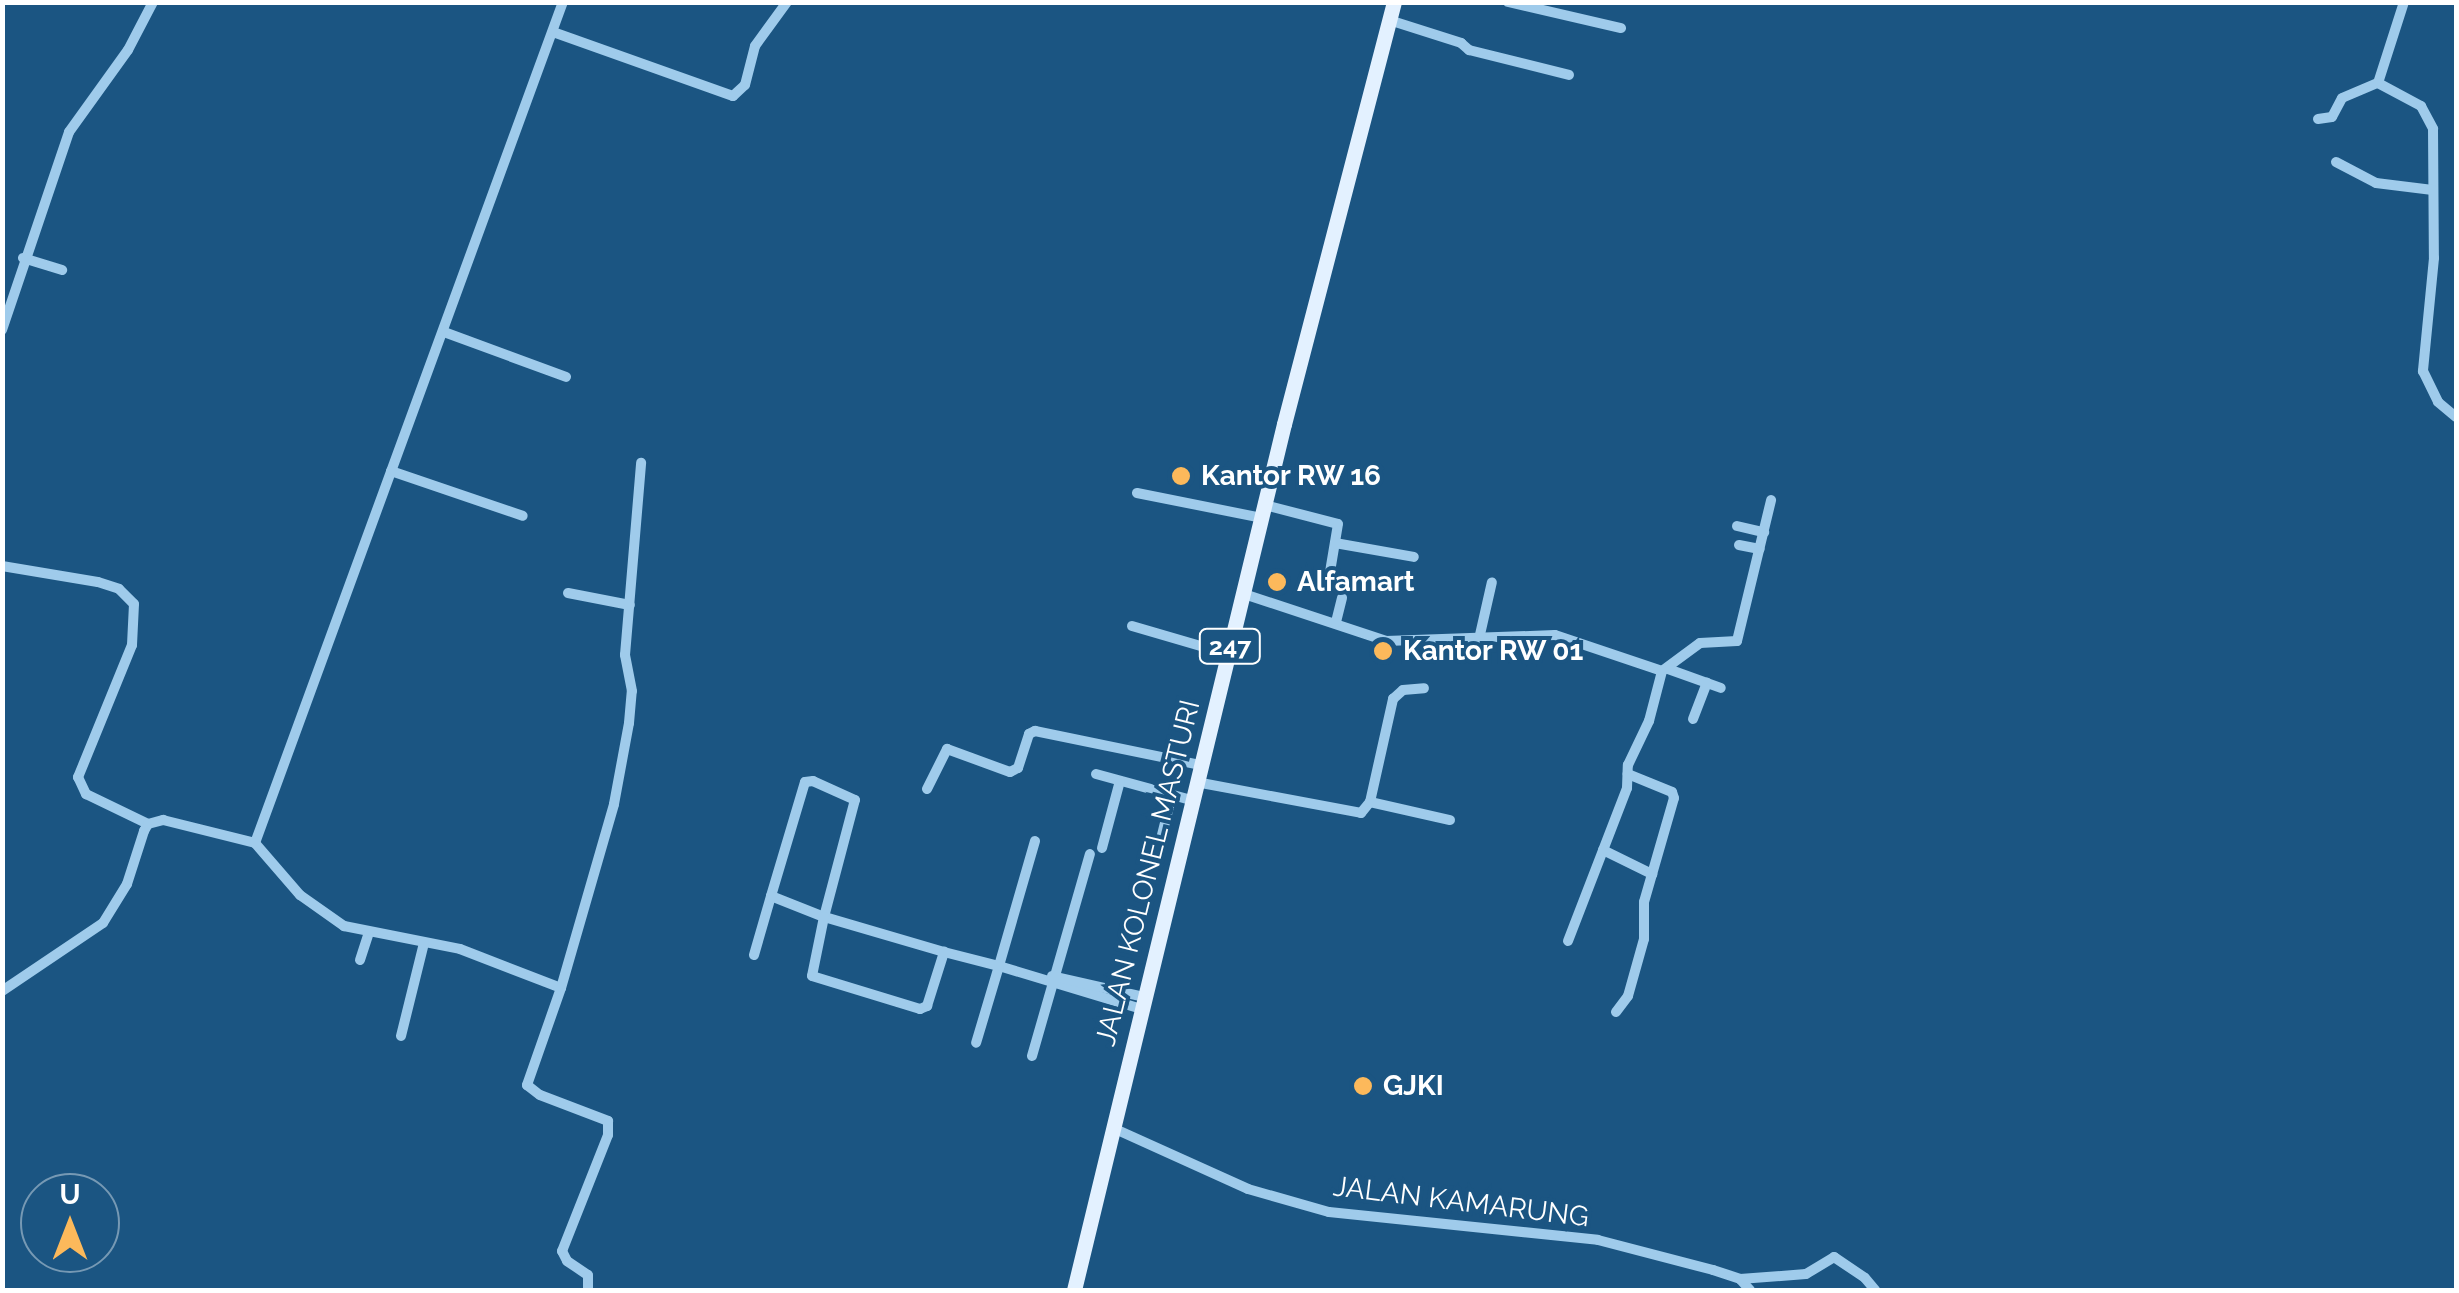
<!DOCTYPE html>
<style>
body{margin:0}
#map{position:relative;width:2459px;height:1293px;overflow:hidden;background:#1b5582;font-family:Raleway,sans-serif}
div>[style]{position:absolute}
.minor>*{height:10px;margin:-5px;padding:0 5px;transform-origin:5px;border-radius:5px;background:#9fcbeb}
.primary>*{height:15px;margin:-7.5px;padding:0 7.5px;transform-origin:7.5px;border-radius:7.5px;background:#e3f1ff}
.dots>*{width:28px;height:28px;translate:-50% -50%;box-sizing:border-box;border:5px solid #1b5582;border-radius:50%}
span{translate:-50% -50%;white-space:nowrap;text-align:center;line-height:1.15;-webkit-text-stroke:8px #1b5582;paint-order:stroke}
.shield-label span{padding:2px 8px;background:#1b5582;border:2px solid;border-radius:8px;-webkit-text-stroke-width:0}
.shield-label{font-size:25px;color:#fff;font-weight:700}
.poi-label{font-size:28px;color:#fff;font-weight:700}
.left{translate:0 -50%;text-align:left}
.street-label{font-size:28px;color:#fff}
.frame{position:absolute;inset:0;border:5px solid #fff;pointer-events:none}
.north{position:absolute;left:20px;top:1173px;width:100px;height:100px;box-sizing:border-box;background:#1b5582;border:2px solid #7699b4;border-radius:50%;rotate:0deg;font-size:28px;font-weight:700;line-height:40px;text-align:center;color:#fff}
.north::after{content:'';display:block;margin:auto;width:35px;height:45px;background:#fcb95b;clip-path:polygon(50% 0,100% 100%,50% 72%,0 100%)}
</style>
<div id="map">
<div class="minor">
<div style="left:1508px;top:2px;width:116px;rotate:13deg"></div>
<div style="left:2404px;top:2px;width:85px;rotate:107.8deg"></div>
<div style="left:2378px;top:83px;width:49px;rotate:28.1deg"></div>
<div style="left:2421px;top:106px;width:26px;rotate:62deg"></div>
<div style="left:2433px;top:129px;width:129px;rotate:89.6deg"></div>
<div style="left:2434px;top:258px;width:114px;rotate:95.6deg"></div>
<div style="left:2423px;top:371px;width:34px;rotate:64deg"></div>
<div style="left:2438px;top:402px;width:23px;rotate:40deg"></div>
<div style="left:1389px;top:20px;width:76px;rotate:17.7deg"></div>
<div style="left:1461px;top:43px;width:11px;rotate:41deg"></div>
<div style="left:1469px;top:50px;width:103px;rotate:14deg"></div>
<div style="left:553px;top:32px;width:191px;rotate:19.6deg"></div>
<div style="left:733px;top:96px;width:16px;rotate:-43deg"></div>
<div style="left:745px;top:85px;width:40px;rotate:-75.6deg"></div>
<div style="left:755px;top:46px;width:54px;rotate:-54deg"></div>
<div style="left:2318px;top:119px;width:14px;rotate:-8deg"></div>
<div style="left:2332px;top:117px;width:21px;rotate:-62deg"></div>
<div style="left:2342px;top:98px;width:39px;rotate:-23deg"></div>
<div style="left:2336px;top:162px;width:45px;rotate:27.7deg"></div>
<div style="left:2376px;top:183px;width:57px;rotate:7deg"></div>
<div style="left:23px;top:258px;width:41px;rotate:17.1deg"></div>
<div style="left:2px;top:330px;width:209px;rotate:-71.3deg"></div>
<div style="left:69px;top:132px;width:101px;rotate:-54.3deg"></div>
<div style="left:128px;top:50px;width:54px;rotate:-62.5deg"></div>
<div style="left:444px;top:332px;width:130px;rotate:20.2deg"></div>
<div style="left:391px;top:471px;width:139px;rotate:18.8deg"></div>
<div style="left:1137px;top:493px;width:127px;rotate:11.3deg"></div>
<div style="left:1265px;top:505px;width:75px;rotate:14.6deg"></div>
<div style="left:1338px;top:524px;width:49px;rotate:99.5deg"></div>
<div style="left:1737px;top:526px;width:28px;rotate:13deg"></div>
<div style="left:1335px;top:543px;width:80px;rotate:10deg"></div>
<div style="left:1739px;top:545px;width:21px;rotate:11deg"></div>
<div style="left:2px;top:566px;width:97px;rotate:9.5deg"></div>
<div style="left:98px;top:582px;width:22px;rotate:18deg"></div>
<div style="left:119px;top:589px;width:21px;rotate:45deg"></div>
<div style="left:134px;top:604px;width:41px;rotate:92.8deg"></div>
<div style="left:132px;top:645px;width:143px;rotate:112.2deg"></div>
<div style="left:78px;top:777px;width:19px;rotate:65deg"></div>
<div style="left:86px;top:794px;width:69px;rotate:25.8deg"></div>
<div style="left:568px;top:593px;width:63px;rotate:11deg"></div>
<div style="left:1244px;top:594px;width:150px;rotate:18.3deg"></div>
<div style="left:1386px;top:641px;width:169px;rotate:-2deg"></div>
<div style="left:1555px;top:635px;width:113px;rotate:18.6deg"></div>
<div style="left:1662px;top:671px;width:47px;rotate:-36.4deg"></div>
<div style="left:1700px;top:643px;width:37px;rotate:-3deg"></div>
<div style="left:1737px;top:641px;width:145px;rotate:-76.4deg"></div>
<div style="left:1336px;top:622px;width:25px;rotate:-76deg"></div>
<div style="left:1132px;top:626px;width:100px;rotate:16.3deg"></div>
<div style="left:1479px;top:639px;width:58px;rotate:-77.2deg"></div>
<div style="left:1668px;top:669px;width:56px;rotate:19.7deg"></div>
<div style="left:1693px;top:719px;width:39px;rotate:-69deg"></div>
<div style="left:1096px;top:774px;width:98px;rotate:15.3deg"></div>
<div style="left:1196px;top:782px;width:168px;rotate:10.6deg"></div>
<div style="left:1361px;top:813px;width:14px;rotate:-51deg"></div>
<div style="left:1370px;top:802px;width:106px;rotate:-77.4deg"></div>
<div style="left:1393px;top:699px;width:13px;rotate:-42deg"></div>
<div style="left:1403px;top:690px;width:21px;rotate:-5deg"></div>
<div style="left:927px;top:789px;width:45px;rotate:-63.4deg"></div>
<div style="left:947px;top:749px;width:67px;rotate:20.1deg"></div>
<div style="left:1010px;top:772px;width:9px;rotate:-27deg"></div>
<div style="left:1018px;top:768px;width:36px;rotate:-72deg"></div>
<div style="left:1029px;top:734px;width:7px;rotate:-27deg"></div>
<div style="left:1035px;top:731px;width:168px;rotate:11.6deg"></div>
<div style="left:1370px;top:802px;width:82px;rotate:12.7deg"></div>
<div style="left:1035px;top:841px;width:130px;rotate:106.1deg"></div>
<div style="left:999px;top:966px;width:148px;rotate:16.8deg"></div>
<div style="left:255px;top:843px;width:896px;rotate:-69.89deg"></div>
<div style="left:1102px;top:848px;width:69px;rotate:-75deg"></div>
<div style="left:1603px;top:850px;width:55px;rotate:26.1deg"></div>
<div style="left:1155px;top:863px;width:70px;rotate:-76deg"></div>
<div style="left:1568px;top:941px;width:164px;rotate:-68.9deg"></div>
<div style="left:1627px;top:788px;width:23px;rotate:-88deg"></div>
<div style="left:1628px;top:765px;width:49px;rotate:-64.5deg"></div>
<div style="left:1649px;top:721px;width:52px;rotate:-75.4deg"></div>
<div style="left:944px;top:952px;width:125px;rotate:-163.7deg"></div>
<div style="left:824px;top:917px;width:121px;rotate:-75.2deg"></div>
<div style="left:855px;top:800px;width:46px;rotate:-155.7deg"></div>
<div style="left:813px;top:781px;width:8px;rotate:173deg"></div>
<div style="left:805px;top:782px;width:119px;rotate:106.6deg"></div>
<div style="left:771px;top:896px;width:57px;rotate:21.6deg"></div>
<div style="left:824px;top:917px;width:60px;rotate:101.5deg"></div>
<div style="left:812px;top:976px;width:113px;rotate:17deg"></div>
<div style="left:920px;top:1009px;width:8px;rotate:-23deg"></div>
<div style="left:927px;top:1006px;width:57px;rotate:-72.5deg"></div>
<div style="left:944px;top:952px;width:57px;rotate:14.3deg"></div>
<div style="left:999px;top:966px;width:80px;rotate:106.6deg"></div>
<div style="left:754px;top:955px;width:61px;rotate:-73.9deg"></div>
<div style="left:360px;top:960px;width:29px;rotate:-72deg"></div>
<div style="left:1052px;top:976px;width:94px;rotate:12.9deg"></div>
<div style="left:561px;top:988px;width:191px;rotate:-73.9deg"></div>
<div style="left:614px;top:804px;width:82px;rotate:-79.5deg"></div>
<div style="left:629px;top:723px;width:32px;rotate:-85deg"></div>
<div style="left:632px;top:691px;width:37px;rotate:-101deg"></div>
<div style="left:625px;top:655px;width:193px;rotate:-85.2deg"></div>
<div style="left:2px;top:991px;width:122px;rotate:-34deg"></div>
<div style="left:103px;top:923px;width:46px;rotate:-58.4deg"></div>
<div style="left:127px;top:884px;width:56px;rotate:-72.2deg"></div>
<div style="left:144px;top:831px;width:8px;rotate:-60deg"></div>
<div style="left:148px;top:824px;width:16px;rotate:-15deg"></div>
<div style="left:163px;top:820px;width:95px;rotate:14deg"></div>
<div style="left:255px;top:843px;width:69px;rotate:49.1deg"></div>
<div style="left:300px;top:895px;width:54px;rotate:35.2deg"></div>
<div style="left:344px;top:926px;width:118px;rotate:11.2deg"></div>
<div style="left:460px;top:949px;width:108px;rotate:21.1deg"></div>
<div style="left:561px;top:988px;width:103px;rotate:109.3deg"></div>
<div style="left:527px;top:1085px;width:16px;rotate:38deg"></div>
<div style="left:540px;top:1095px;width:73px;rotate:20.9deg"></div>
<div style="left:608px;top:1121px;width:14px;rotate:90deg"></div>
<div style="left:608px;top:1135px;width:125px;rotate:111.6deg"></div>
<div style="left:562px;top:1251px;width:11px;rotate:63deg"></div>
<div style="left:567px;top:1261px;width:25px;rotate:34deg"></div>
<div style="left:588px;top:1275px;width:15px;rotate:90deg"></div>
<div style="left:1616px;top:1012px;width:20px;rotate:-53deg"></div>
<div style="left:1628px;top:996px;width:59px;rotate:-74.3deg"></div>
<div style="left:1644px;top:939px;width:37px;rotate:-90deg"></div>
<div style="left:1644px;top:902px;width:108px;rotate:-73.9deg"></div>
<div style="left:1674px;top:798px;width:6px;rotate:-108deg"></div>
<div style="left:1672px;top:792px;width:48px;rotate:-157.8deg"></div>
<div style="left:401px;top:1036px;width:96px;rotate:-76.1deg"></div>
<div style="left:1032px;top:1056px;width:210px;rotate:-74deg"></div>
<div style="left:1113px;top:1128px;width:148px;rotate:24.3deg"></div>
<div style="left:1248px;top:1189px;width:84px;rotate:15.9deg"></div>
<div style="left:1329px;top:1212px;width:270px;rotate:5.9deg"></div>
<div style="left:1598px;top:1240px;width:119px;rotate:14.6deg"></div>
<div style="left:1713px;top:1270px;width:28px;rotate:18deg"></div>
<div style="left:1740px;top:1279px;width:15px;rotate:48deg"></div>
<div style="left:1740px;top:1279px;width:66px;rotate:-4.3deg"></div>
<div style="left:1806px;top:1274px;width:33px;rotate:-31deg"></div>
<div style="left:1834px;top:1257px;width:37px;rotate:34deg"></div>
<div style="left:1865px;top:1278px;width:16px;rotate:50deg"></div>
</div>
<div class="primary">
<div style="left:1074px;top:1290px;width:891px;rotate:-76.37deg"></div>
<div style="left:1284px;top:424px;width:436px;rotate:-75.4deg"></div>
</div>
<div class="dots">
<div style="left:1181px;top:476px;background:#fcb95b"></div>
<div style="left:1277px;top:582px;background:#fcb95b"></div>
<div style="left:1383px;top:651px;background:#fcb95b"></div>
<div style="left:1363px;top:1086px;background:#fcb95b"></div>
</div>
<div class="shield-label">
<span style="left:1230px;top:646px">247</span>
</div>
<div class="poi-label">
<span class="left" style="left:1201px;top:476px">Kantor RW 16</span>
<span class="left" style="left:1297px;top:582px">Alfamart</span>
<span class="left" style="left:1403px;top:651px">Kantor RW 01</span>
<span class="left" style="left:1383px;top:1086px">GJKI</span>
</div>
<div class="street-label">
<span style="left:1148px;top:873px;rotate:-76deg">JALAN KOLONEL MASTURI</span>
<span style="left:1461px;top:1202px;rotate:7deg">JALAN KAMARUNG</span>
</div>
<div class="frame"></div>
<div class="north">U</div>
</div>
